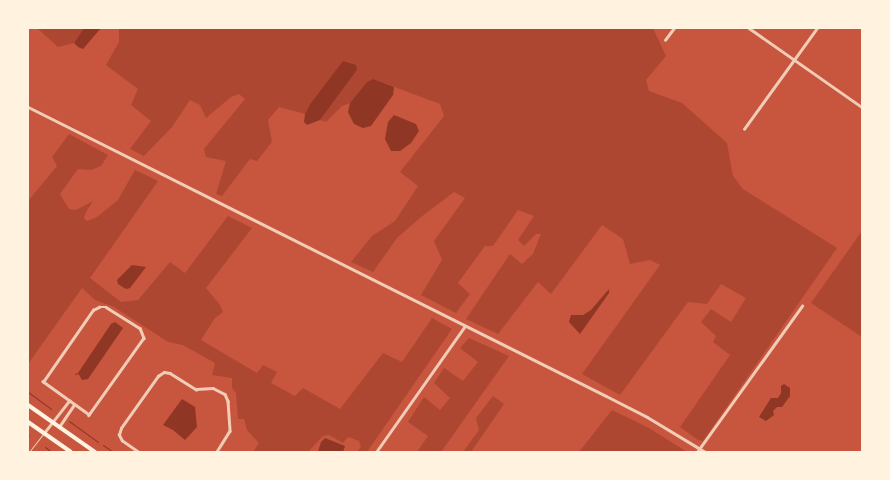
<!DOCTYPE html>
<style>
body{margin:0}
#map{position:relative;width:890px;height:480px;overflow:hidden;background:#c8553d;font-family:"Work Sans",sans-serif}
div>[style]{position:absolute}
.green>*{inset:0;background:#ae4732}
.water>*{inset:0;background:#8f3625}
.stream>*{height:1px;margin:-0.5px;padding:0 0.5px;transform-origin:0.5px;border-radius:0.5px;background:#8f3625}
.service>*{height:1px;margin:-0.5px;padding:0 0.5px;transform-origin:0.5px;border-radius:0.5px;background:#f1ccb7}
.minor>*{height:2.5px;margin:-1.25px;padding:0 1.25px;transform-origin:1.25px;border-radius:1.25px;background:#f1ccb7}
.tertiary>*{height:3px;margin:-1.5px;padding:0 1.5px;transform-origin:1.5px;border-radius:1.5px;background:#f1ccb7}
.secondary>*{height:4px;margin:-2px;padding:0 2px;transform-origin:2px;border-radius:2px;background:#fff3e0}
span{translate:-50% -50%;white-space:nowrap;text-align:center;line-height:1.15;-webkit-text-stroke:5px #fff3e0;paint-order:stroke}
.frame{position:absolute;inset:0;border:29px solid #fff3e0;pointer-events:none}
</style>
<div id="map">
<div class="green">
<div style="clip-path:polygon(37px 28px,84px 28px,74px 43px,58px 47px)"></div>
<div style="clip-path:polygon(114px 28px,653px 28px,666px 56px,646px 80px,649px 91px,682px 103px,727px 143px,733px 176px,743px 189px,837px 248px,703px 441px,698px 440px,680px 427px,730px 355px,713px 342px,716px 336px,701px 322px,711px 309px,731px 322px,746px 298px,721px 284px,707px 304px,688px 302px,620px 395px,582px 374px,660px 265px,650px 260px,630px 264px,623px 239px,602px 225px,551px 294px,538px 282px,498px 334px,466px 319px,510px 254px,522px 264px,533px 254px,541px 234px,536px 234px,524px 246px,518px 240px,534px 216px,518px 210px,493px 246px,485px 246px,458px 283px,470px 294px,456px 313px,421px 295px,442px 260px,434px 241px,465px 198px,454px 192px,421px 217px,397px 238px,373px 272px,351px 262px,372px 236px,395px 221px,418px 186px,400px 172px,444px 116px,440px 104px,373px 79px,367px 82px,350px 103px,342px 106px,326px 122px,320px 120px,357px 70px,343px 61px,305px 114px,279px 107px,268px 120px,272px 142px,257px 161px,250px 159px,222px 196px,216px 194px,226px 161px,206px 157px,204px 149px,245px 99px,239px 94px,231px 97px,206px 118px,200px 105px,190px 100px,172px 127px,144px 156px,130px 149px,151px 121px,131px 105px,138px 89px,106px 65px,119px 42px,119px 29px)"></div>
<div style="clip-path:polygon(69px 134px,108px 155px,101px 166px,91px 170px,78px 169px,60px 194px,69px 209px,76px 210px,93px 201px,86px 212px,84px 218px,87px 221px,97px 217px,118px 200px,135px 170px,158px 181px,90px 278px,121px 302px,138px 300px,170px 262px,185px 273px,228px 216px,252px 228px,206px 288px,220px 305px,223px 312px,215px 318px,201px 340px,257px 373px,263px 365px,277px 372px,271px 383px,295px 396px,303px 388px,340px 409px,383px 353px,402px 362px,432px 318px,452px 329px,367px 452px,357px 452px,361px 447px,359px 441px,348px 437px,343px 443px,329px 435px,323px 436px,308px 452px,253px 452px,259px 443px,247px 430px,244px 419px,238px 419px,236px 393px,232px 388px,232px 378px,212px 375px,215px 363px,183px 345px,168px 342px,114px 307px,95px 300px,82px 288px,28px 364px,28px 201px,57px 166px,52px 157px)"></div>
<div style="clip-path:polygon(862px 231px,862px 337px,811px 303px)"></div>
<div style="clip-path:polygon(469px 338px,509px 356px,441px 452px,417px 452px,428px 436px,408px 422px,424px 397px,440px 410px,450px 398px,434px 383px,444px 368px,463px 381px,478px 362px,460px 348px)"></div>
<div style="clip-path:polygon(493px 396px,504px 404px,471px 452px,463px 452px,479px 430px,476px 418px)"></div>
<div style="clip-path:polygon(612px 410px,649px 428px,687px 452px,579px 452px)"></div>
</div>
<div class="water">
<div style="clip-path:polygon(84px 28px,101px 28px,83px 49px,78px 47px,74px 43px)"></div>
<div style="clip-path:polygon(343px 61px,356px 65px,357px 70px,320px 120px,307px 125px,304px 122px,305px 114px,311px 103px)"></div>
<div style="clip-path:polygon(373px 79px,394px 87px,393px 95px,371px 126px,363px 128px,354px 124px,348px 112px,350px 103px,367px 82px)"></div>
<div style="clip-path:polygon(394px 115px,416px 124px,419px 131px,411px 143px,400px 151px,391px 151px,385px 139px,388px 122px)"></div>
<div style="clip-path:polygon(132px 265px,146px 267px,130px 288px,126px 289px,118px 284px,117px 280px)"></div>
<div style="clip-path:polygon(609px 289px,609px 293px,580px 334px,569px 322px,571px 315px,583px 315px,591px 310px)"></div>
<div style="clip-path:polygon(115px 322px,123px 328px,88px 379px,82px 380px,78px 373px,111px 324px)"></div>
<div style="clip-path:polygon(784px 384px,790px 388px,790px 396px,782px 407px,777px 407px,773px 411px,774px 415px,766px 421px,759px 417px,771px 398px,778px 398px,781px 393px,781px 386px)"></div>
<div style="clip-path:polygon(182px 399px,195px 407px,197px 427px,185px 440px,173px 430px,163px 425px)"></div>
<div style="clip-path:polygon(325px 438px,345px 446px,343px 452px,318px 452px,321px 442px)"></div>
</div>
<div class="stream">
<div style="left:75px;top:374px;width:3px;rotate:-18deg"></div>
<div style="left:28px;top:392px;width:29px;rotate:36deg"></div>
<div style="left:69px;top:421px;width:36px;rotate:36deg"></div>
<div style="left:28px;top:435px;width:1px;rotate:45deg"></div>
<div style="left:103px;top:445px;width:12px;rotate:35deg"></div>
<div style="left:45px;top:447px;width:9px;rotate:36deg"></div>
</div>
<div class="service">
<div style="left:29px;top:452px;width:24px;rotate:-52deg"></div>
</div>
<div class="minor">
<div style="left:749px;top:28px;width:138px;rotate:35deg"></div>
<div style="left:665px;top:40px;width:15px;rotate:-53deg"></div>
<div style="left:744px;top:129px;width:125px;rotate:-54.1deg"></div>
<div style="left:99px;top:307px;width:7px"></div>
<div style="left:106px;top:307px;width:40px;rotate:32deg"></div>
<div style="left:140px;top:328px;width:11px;rotate:68deg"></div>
<div style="left:144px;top:338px;width:95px;rotate:125.5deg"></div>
<div style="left:89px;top:415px;width:57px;rotate:-144.3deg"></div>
<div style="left:43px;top:382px;width:88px;rotate:-55.2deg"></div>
<div style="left:93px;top:310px;width:7px;rotate:-27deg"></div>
<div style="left:59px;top:427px;width:27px;rotate:-56deg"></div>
<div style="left:44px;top:433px;width:41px;rotate:-52deg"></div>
<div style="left:138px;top:452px;width:19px;rotate:-145deg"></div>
<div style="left:122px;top:441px;width:7px;rotate:-117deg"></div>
<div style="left:119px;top:435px;width:7px;rotate:-74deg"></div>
<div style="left:121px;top:428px;width:64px;rotate:-54.6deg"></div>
<div style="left:158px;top:376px;width:7px;rotate:-34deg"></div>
<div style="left:164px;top:372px;width:6px;rotate:9deg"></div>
<div style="left:170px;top:373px;width:31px;rotate:32deg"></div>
<div style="left:196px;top:389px;width:17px;rotate:-3deg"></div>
<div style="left:213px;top:388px;width:13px;rotate:27deg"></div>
<div style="left:225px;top:394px;width:8px;rotate:67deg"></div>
<div style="left:228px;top:401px;width:30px;rotate:86deg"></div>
<div style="left:230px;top:431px;width:25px;rotate:122deg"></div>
<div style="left:697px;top:452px;width:180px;rotate:-54.3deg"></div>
</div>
<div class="tertiary">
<div style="left:28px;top:107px;width:646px;rotate:26.57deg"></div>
<div style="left:606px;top:396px;width:46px;rotate:27.1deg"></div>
<div style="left:647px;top:417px;width:68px;rotate:31.1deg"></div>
<div style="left:376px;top:452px;width:154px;rotate:-54.8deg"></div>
</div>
<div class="secondary">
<div style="left:28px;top:405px;width:82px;rotate:35deg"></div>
<div style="left:28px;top:422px;width:52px;rotate:34.9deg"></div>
</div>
<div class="frame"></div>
</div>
